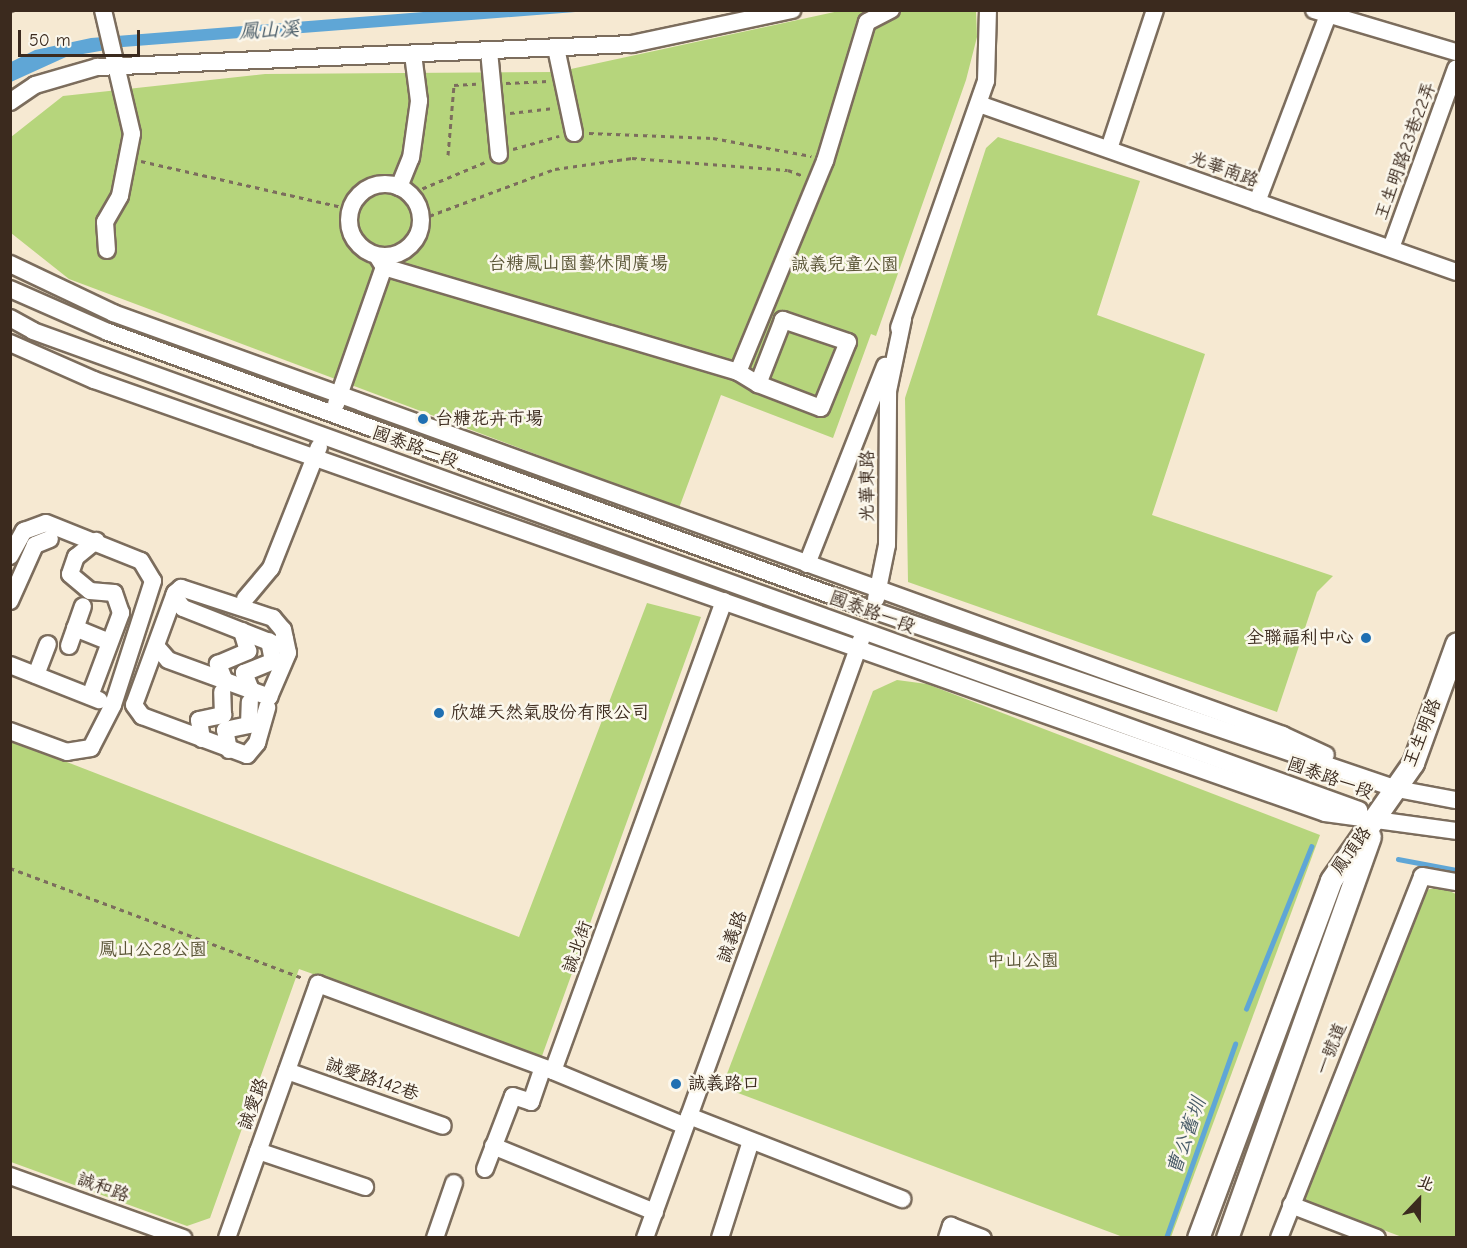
<!DOCTYPE html>
<meta charset="utf-8">
<style>
body{margin:0}
#map{position:relative;width:1467px;height:1248px;overflow:hidden;background:#f6e9d2;font-family:"Comic Neue","LXGW WenKai TC",sans-serif}
div>[style]{position:absolute}
.green>*{inset:0;background:#b6d57c}
.water>*{inset:0;background:#5fa6d6}
.stream>*{height:4.5px;margin:-2.25px;padding:0 2.25px;transform-origin:2.25px;border-radius:2.25px;background:#5fa6d6}
.path>*{height:3px;margin-top:-1.5px;transform-origin:0;background:repeating-linear-gradient(90deg,#7c6d5d 0 4.5px,transparent 0 9px)}
.roads{filter:drop-shadow(2px 0 #7c6d5d) drop-shadow(-2px 0 #7c6d5d) drop-shadow(0 2px #7c6d5d) drop-shadow(0 -2px #7c6d5d)}
.minor>*{height:16px;margin:-8px;padding:0 8px;transform-origin:8px;border-radius:8px;background:#fff}
.minor>.ring{margin:-8px;padding:0;box-sizing:content-box;background:none;border:16px solid #fff;border-radius:50%}
.major>*{height:21px;margin:-10.5px;padding:0 10.5px;transform-origin:10.5px;border-radius:10.5px;background:#fff}
.dots>*{width:16px;height:16px;translate:-50% -50%;box-sizing:border-box;border:3px solid #fbf7ec;border-radius:50%}
span{translate:-50% -50%;white-space:nowrap;text-align:center;line-height:1.15;-webkit-text-stroke:5px #fbf7ec;paint-order:stroke}
.street-label{font-size:18px;color:#3b2a1e}
.park-label{font-size:18px;color:#5a5536}
.poi-label{font-size:18px;color:#3b2a1e}
.left{translate:0 -50%;text-align:left}
.right{translate:-100% -50%;text-align:right}
.water-label{font-size:20px;color:#495c68;font-style:italic}
.frame{position:absolute;inset:0;border:12px solid #3b2a1e;pointer-events:none}
.north{position:absolute;left:1389px;top:1170px;width:60px;height:60px;-webkit-text-stroke:4px #fbf7ec;paint-order:stroke;rotate:22deg;font-size:16px;font-weight:700;line-height:24px;text-align:center;color:#3b2a1e}
.north::after{content:'';display:block;margin:auto;width:21px;height:27px;background:#3b2a1e;clip-path:polygon(50% 0,100% 100%,50% 72%,0 100%)}
.scale{position:absolute;left:18px;top:30px;width:122px;height:27px;box-sizing:border-box;border:3px solid #3b2a1e;border-top:0;padding-left:8px;font-size:18px;line-height:21px;white-space:nowrap;color:#3b2a1e;-webkit-text-stroke:4px #fbf7ec;paint-order:stroke}
</style>
<div id="map">
<div class="green">
<div style="clip-path:polygon(839px 11px,976px 11px,977px 37px,966px 80px,876px 336px,871px 334px,833px 438px,721px 395px,679px 508px,69px 279px,11px 233px,11px 137px,63px 96px,265px 74px,557px 72px)"></div>
<div style="clip-path:polygon(998px 137px,1140px 181px,1097px 315px,1205px 354px,1152px 515px,1333px 576px,1317px 592px,1277px 712px,908px 582px,905px 398px,986px 148px)"></div>
<div style="clip-path:polygon(647px 603px,701px 617px,542px 1056px,299px 969px,210px 1218px,187px 1226px,11px 1162px,10px 740px,519px 937px)"></div>
<div style="clip-path:polygon(897px 680px,927px 684px,1320px 835px,1171px 1237px,1123px 1237px,722px 1087px,873px 691px)"></div>
<div style="clip-path:polygon(1440px 887px,1456px 894px,1456px 1237px,1402px 1237px,1304px 1200px,1421px 891px)"></div>
</div>
<div class="water">
<div style="clip-path:polygon(436px 11px,588px 11px,123px 47px,66px 57px,11px 82px,11px 62px,35px 50px,91px 38px)"></div>
</div>
<div class="stream">
<div style="left:1398px;top:859px;width:59px;rotate:10.7deg"></div>
<div style="left:1246px;top:1009px;width:175px;rotate:-68.1deg"></div>
<div style="left:1166px;top:1238px;width:206px;rotate:-70.4deg"></div>
</div>
<div class="path">
<div style="left:10px;top:12px;width:5px;rotate:-22deg"></div>
<div style="left:506px;top:83px;width:42px;rotate:-2.7deg"></div>
<div style="left:510px;top:113px;width:44px;rotate:-6.5deg"></div>
<div style="left:589px;top:133px;width:124px;rotate:2.3deg"></div>
<div style="left:713px;top:138px;width:100px;rotate:10.4deg"></div>
<div style="left:513px;top:149px;width:48px;rotate:-15.8deg"></div>
<div style="left:448px;top:155px;width:70px;rotate:-85.1deg"></div>
<div style="left:454px;top:85px;width:22px;rotate:-3deg"></div>
<div style="left:141px;top:161px;width:214px;rotate:12.9deg"></div>
<div style="left:414px;top:192px;width:77px;rotate:-22.9deg"></div>
<div style="left:421px;top:219px;width:143px;rotate:-20.5deg"></div>
<div style="left:555px;top:169px;width:78px;rotate:-8.1deg"></div>
<div style="left:632px;top:158px;width:156px;rotate:4.4deg"></div>
<div style="left:788px;top:170px;width:17px;rotate:21deg"></div>
<div style="left:10px;top:868px;width:312px;rotate:20.6deg"></div>
</div>
<div class="roads">
<div class="minor">
<div style="left:103px;top:10px;width:127px;rotate:76.8deg"></div>
<div style="left:132px;top:134px;width:63px;rotate:101deg"></div>
<div style="left:120px;top:196px;width:30px;rotate:120deg"></div>
<div style="left:105px;top:222px;width:28px;rotate:86deg"></div>
<div style="left:1314px;top:10px;width:148px;rotate:16.5deg"></div>
<div style="left:556px;top:48px;width:87px;rotate:78deg"></div>
<div style="left:489px;top:51px;width:104px;rotate:84.5deg"></div>
<div style="left:10px;top:102px;width:30px;rotate:-34deg"></div>
<div style="left:35px;top:85px;width:65px;rotate:-16.2deg"></div>
<div style="left:97px;top:67px;width:535px;rotate:-2.46deg"></div>
<div style="left:632px;top:44px;width:164px;rotate:-12deg"></div>
<div style="left:979px;top:104px;width:506px;rotate:19.4deg"></div>
<div style="left:1109px;top:149px;width:146px;rotate:-71.7deg"></div>
<div class="ring" style="left:349px;top:184px;width:56px;height:56px"></div>
<div style="left:399px;top:187px;width:31px;rotate:-68deg"></div>
<div style="left:411px;top:158px;width:58px;rotate:-82deg"></div>
<div style="left:419px;top:101px;width:47px;rotate:-97.3deg"></div>
<div style="left:1257px;top:202px;width:205px;rotate:-69.2deg"></div>
<div style="left:1391px;top:248px;width:191px;rotate:-70.1deg"></div>
<div style="left:10px;top:264px;width:114px;rotate:25.4deg"></div>
<div style="left:113px;top:313px;width:1244px;rotate:19.83deg"></div>
<div style="left:1283px;top:735px;width:47px;rotate:24.9deg"></div>
<div style="left:384px;top:267px;width:369px;rotate:16.5deg"></div>
<div style="left:738px;top:372px;width:23px;rotate:31deg"></div>
<div style="left:758px;top:384px;width:67px;rotate:20.9deg"></div>
<div style="left:821px;top:408px;width:71px;rotate:-67.8deg"></div>
<div style="left:848px;top:342px;width:69px;rotate:-161.3deg"></div>
<div style="left:783px;top:320px;width:69px;rotate:111.3deg"></div>
<div style="left:10px;top:289px;width:107px;rotate:23.7deg"></div>
<div style="left:108px;top:332px;width:813px;rotate:20deg"></div>
<div style="left:872px;top:610px;width:555px;rotate:18.83deg"></div>
<div style="left:1397px;top:789px;width:60px;rotate:10.6deg"></div>
<div style="left:10px;top:318px;width:26px;rotate:29deg"></div>
<div style="left:33px;top:331px;width:1410px;rotate:19.86deg"></div>
<div style="left:899px;top:328px;width:262px;rotate:-70.6deg"></div>
<div style="left:986px;top:81px;width:71px;rotate:-88.4deg"></div>
<div style="left:10px;top:343px;width:92px;rotate:23.8deg"></div>
<div style="left:94px;top:380px;width:1305px;rotate:19.38deg"></div>
<div style="left:1325px;top:813px;width:132px;rotate:7.8deg"></div>
<div style="left:738px;top:372px;width:228px;rotate:-67.6deg"></div>
<div style="left:825px;top:161px;width:145px;rotate:-73.2deg"></div>
<div style="left:867px;top:22px;width:27px;rotate:-27deg"></div>
<div style="left:336px;top:404px;width:145px;rotate:-70.7deg"></div>
<div style="left:384px;top:267px;width:13px;rotate:-122deg"></div>
<div style="left:10px;top:556px;width:29px;rotate:-61deg"></div>
<div style="left:24px;top:531px;width:23px;rotate:-20deg"></div>
<div style="left:46px;top:523px;width:102px;rotate:21.8deg"></div>
<div style="left:141px;top:561px;width:23px;rotate:59deg"></div>
<div style="left:153px;top:581px;width:130px;rotate:107.9deg"></div>
<div style="left:113px;top:705px;width:48px;rotate:117.1deg"></div>
<div style="left:91px;top:748px;width:24px;rotate:171deg"></div>
<div style="left:67px;top:752px;width:61px;rotate:-159.8deg"></div>
<div style="left:807px;top:564px;width:213px;rotate:-68.5deg"></div>
<div style="left:174px;top:596px;width:15px;rotate:53deg"></div>
<div style="left:183px;top:608px;width:101px;rotate:21.5deg"></div>
<div style="left:277px;top:645px;width:10px;rotate:-37deg"></div>
<div style="left:245px;top:599px;width:40px;rotate:-50deg"></div>
<div style="left:271px;top:568px;width:130px;rotate:-68.4deg"></div>
<div style="left:876px;top:599px;width:55px;rotate:-78.5deg"></div>
<div style="left:887px;top:545px;width:154px;rotate:-89.6deg"></div>
<div style="left:888px;top:391px;width:74px;rotate:-78.2deg"></div>
<div style="left:10px;top:601px;width:61px;rotate:-65.9deg"></div>
<div style="left:35px;top:545px;width:16px;rotate:-22deg"></div>
<div style="left:75px;top:628px;width:37px;rotate:22deg"></div>
<div style="left:69px;top:646px;width:42px;rotate:-70.7deg"></div>
<div style="left:156px;top:646px;width:18px;rotate:49deg"></div>
<div style="left:168px;top:660px;width:108px;rotate:20.1deg"></div>
<div style="left:269px;top:697px;width:48px;rotate:-66.6deg"></div>
<div style="left:288px;top:653px;width:24px;rotate:-102deg"></div>
<div style="left:283px;top:630px;width:16px;rotate:-130deg"></div>
<div style="left:273px;top:618px;width:97px;rotate:-161.9deg"></div>
<div style="left:181px;top:588px;width:8px;rotate:140deg"></div>
<div style="left:175px;top:593px;width:119px;rotate:110.1deg"></div>
<div style="left:134px;top:705px;width:14px;rotate:54deg"></div>
<div style="left:142px;top:716px;width:112px;rotate:20.4deg"></div>
<div style="left:247px;top:755px;width:16px;rotate:-50deg"></div>
<div style="left:257px;top:743px;width:37px;rotate:-74deg"></div>
<div style="left:10px;top:665px;width:96px;rotate:21.5deg"></div>
<div style="left:36px;top:675px;width:33px;rotate:-69deg"></div>
<div style="left:226px;top:684px;width:22px;rotate:-112deg"></div>
<div style="left:218px;top:664px;width:33px;rotate:-23deg"></div>
<div style="left:248px;top:651px;width:21px;rotate:-107deg"></div>
<div style="left:253px;top:695px;width:24px;rotate:-112deg"></div>
<div style="left:244px;top:673px;width:31px;rotate:-22deg"></div>
<div style="left:273px;top:661px;width:20px;rotate:-101deg"></div>
<div style="left:90px;top:696px;width:89px;rotate:-69.5deg"></div>
<div style="left:121px;top:613px;width:21px;rotate:-109deg"></div>
<div style="left:114px;top:593px;width:24px;rotate:-175deg"></div>
<div style="left:90px;top:591px;width:26px;rotate:-140deg"></div>
<div style="left:70px;top:574px;width:18px;rotate:-71deg"></div>
<div style="left:76px;top:557px;width:26px;rotate:-39deg"></div>
<div style="left:202px;top:739px;width:19px;rotate:-99deg"></div>
<div style="left:199px;top:720px;width:25px;rotate:-12deg"></div>
<div style="left:223px;top:715px;width:23px;rotate:-92deg"></div>
<div style="left:229px;top:750px;width:20px;rotate:-101deg"></div>
<div style="left:225px;top:730px;width:25px;rotate:-12deg"></div>
<div style="left:249px;top:725px;width:23px;rotate:-88deg"></div>
<div style="left:287px;top:1071px;width:165px;rotate:19.4deg"></div>
<div style="left:553px;top:1071px;width:143px;rotate:22.6deg"></div>
<div style="left:689px;top:1116px;width:229px;rotate:21.3deg"></div>
<div style="left:493px;top:1146px;width:175px;rotate:22.2deg"></div>
<div style="left:258px;top:1151px;width:113px;rotate:18.6deg"></div>
<div style="left:485px;top:1169px;width:78px;rotate:-69deg"></div>
<div style="left:513px;top:1096px;width:19px;rotate:18deg"></div>
<div style="left:531px;top:1102px;width:36px;rotate:-71deg"></div>
<div style="left:10px;top:1176px;width:184px;rotate:19.7deg"></div>
<div style="left:1291px;top:1205px;width:92px;rotate:21deg"></div>
<div style="left:227px;top:1238px;width:270px;rotate:-70.3deg"></div>
<div style="left:318px;top:984px;width:251px;rotate:20.3deg"></div>
<div style="left:553px;top:1071px;width:500px;rotate:-70.01deg"></div>
<div style="left:435px;top:1238px;width:58px;rotate:-70.9deg"></div>
<div style="left:645px;top:1238px;width:636px;rotate:-70.14deg"></div>
<div style="left:720px;top:1238px;width:102px;rotate:-72.3deg"></div>
<div style="left:947px;top:1238px;width:13px;rotate:-72deg"></div>
<div style="left:951px;top:1226px;width:34px;rotate:21deg"></div>
<div style="left:1279px;top:1238px;width:389px;rotate:-68.4deg"></div>
<div style="left:1422px;top:876px;width:35px;rotate:10deg"></div>
</div>
<div class="major">
<div style="left:1198px;top:1238px;width:382px;rotate:-69.6deg"></div>
<div style="left:1331px;top:880px;width:143px;rotate:-55deg"></div>
<div style="left:1413px;top:763px;width:127px;rotate:-70.1deg"></div>
<div style="left:1227px;top:1238px;width:426px;rotate:-70.4deg"></div>
</div>
</div>
<div class="dots">
<div style="left:423px;top:419px;background:#1f6fb2"></div>
<div style="left:1366px;top:638px;background:#1f6fb2"></div>
<div style="left:439px;top:713px;background:#1f6fb2"></div>
<div style="left:676px;top:1084px;background:#1f6fb2"></div>
</div>
<div class="street-label">
<span style="left:1406px;top:151px;rotate:-70deg">王生明路23巷22弄</span>
<span style="left:1224px;top:170px;rotate:20deg">光華南路</span>
<span style="left:415px;top:448px;rotate:20deg">國泰路一段</span>
<span style="left:868px;top:486px;rotate:-90deg">光華東路</span>
<span style="left:872px;top:613px;rotate:20deg">國泰路一段</span>
<span style="left:1423px;top:733px;rotate:-68deg">王生明路</span>
<span style="left:1330px;top:779px;rotate:20deg">國泰路一段</span>
<span style="left:1352px;top:851px;rotate:-54deg">鳳頂路</span>
<span style="left:733px;top:937px;rotate:-70deg">誠義路</span>
<span style="left:578px;top:947px;rotate:-70deg">誠北街</span>
<span style="left:1332px;top:1049px;rotate:-68deg">一號道</span>
<span style="left:372px;top:1080px;rotate:19deg">誠愛路142巷</span>
<span style="left:254px;top:1104px;rotate:-70deg">誠愛路</span>
<span style="left:103px;top:1188px;rotate:20deg">誠和路</span>
</div>
<div class="park-label">
<span style="left:578px;top:264px">台糖鳳山園藝休閒廣場</span>
<span style="left:845px;top:265px">誠義兒童公園</span>
<span style="left:153px;top:950px">鳳山公28公園</span>
<span style="left:1023px;top:961px">中山公園</span>
</div>
<div class="poi-label">
<span class="left" style="left:435px;top:419px">台糖花卉市場</span>
<span class="right" style="left:1354px;top:638px">全聯福利中心</span>
<span class="left" style="left:451px;top:713px">欣雄天然氣股份有限公司</span>
<span class="left" style="left:688px;top:1084px">誠義路口</span>
</div>
<div class="water-label">
<span style="left:269px;top:30px;rotate:-3deg">鳳山溪</span>
<span style="left:1186px;top:1136px;rotate:-71deg">曹公舊圳</span>
</div>
<div class="frame"></div>
<div class="north">北</div>
<div class="scale">50 m</div>
</div>
